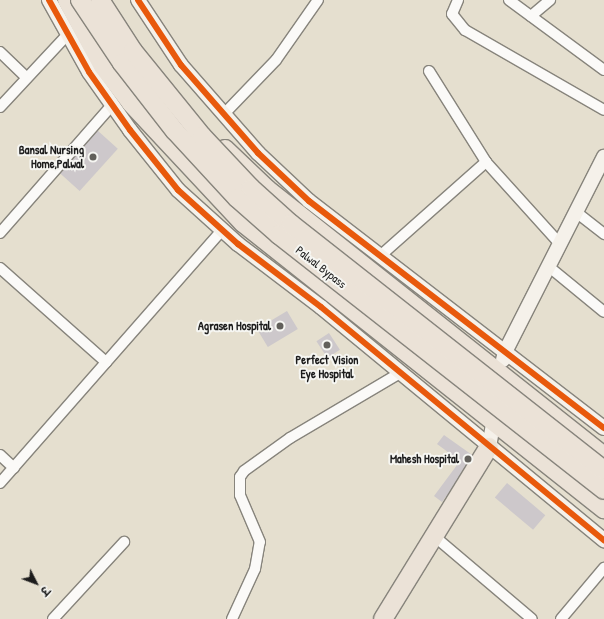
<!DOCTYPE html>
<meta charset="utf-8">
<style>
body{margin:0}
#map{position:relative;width:604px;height:619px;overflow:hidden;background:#e5dfcf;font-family:"Patrick Hand","Playpen Sans Deva",sans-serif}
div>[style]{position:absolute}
.building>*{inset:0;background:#cdc8cb;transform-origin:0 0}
.roads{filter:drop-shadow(1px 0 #87847c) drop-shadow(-1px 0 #87847c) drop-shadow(0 1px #87847c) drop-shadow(0 -1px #87847c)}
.street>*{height:10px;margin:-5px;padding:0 5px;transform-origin:5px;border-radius:5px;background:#fbfaf8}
.secondary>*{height:14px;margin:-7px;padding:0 7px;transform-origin:7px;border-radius:7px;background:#f5f1ea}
.highway>*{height:18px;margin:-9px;padding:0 9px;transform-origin:9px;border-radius:9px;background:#ebe2d7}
.bridges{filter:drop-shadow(1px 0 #87847c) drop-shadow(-1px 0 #87847c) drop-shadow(0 1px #87847c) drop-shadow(0 -1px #87847c)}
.highway-bridge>*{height:18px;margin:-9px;padding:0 9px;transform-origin:9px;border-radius:9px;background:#ebe2d7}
.cycleway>*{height:6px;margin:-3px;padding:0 3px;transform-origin:3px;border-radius:3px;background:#e8590c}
.dots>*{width:11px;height:11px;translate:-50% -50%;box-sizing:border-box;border:2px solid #f6f6f2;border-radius:50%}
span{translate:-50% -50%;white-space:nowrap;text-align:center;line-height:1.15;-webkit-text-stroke:4px #f6f6f2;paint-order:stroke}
.poi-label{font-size:12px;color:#1c1c1c;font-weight:700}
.right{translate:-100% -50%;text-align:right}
.street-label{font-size:12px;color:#1c1c1c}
.north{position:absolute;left:16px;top:563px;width:40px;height:40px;-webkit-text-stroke:3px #f6f6f2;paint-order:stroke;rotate:132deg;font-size:11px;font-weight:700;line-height:16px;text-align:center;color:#1c1c1c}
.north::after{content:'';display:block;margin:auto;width:14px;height:18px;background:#1c1c1c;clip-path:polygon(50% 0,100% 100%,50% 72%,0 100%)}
</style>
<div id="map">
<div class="building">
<div style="left:97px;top:130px;width:28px;height:57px;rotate:42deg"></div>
<div style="left:287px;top:311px;width:21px;height:35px;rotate:59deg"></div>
<div style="left:329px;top:333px;width:20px;height:15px;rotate:57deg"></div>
<div style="clip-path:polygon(444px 435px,475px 457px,442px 502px,434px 496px,460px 461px,437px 444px)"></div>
<div style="left:507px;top:483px;width:50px;height:19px;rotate:40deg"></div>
</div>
<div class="roads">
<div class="street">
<div style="left:458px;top:0;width:15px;rotate:113deg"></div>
<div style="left:452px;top:14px;width:21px;rotate:51deg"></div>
<div style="left:465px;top:30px;width:160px;rotate:29.9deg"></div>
<div style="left:509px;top:0;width:118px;rotate:36.4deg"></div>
<div style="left:531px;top:16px;width:25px;rotate:-40deg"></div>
<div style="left:0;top:52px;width:37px;rotate:44deg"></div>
<div style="left:429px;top:71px;width:107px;rotate:57.9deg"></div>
<div style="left:486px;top:162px;width:110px;rotate:47.9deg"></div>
<div style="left:0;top:107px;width:100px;rotate:-47deg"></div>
<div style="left:224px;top:114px;width:75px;rotate:-46.1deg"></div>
<div style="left:276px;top:60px;width:73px;rotate:-55deg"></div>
<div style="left:576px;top:212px;width:36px;rotate:38deg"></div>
<div style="left:0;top:233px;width:170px;rotate:-48.8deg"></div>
<div style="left:380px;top:256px;width:142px;rotate:-41.6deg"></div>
<div style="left:548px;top:266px;width:72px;rotate:39.4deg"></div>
<div style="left:0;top:268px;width:142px;rotate:41.6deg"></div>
<div style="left:0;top:455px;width:19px;rotate:43deg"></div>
<div style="left:0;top:483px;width:337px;rotate:-48.7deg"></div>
<div style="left:434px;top:536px;width:128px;rotate:40.3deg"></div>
<div style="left:53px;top:619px;width:105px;rotate:-47.3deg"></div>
<div style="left:232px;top:619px;width:55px;rotate:-65.3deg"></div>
<div style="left:255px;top:569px;width:27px;rotate:-80deg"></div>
<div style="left:260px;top:542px;width:51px;rotate:-113.1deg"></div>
<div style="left:240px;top:495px;width:18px;rotate:-90deg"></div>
<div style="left:240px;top:477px;width:7px;rotate:-56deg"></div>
<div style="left:244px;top:471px;width:57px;rotate:-35.7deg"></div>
<div style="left:290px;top:438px;width:128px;rotate:-30.6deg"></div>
<div style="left:561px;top:619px;width:67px;rotate:-49.9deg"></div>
</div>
<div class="secondary">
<div style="left:49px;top:0;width:82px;rotate:60.9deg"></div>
<div style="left:89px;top:72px;width:71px;rotate:54.7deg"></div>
<div style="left:130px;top:130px;width:77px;rotate:51.3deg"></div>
<div style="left:178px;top:190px;width:81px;rotate:42deg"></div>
<div style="left:238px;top:244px;width:104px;rotate:37.2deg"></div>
<div style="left:321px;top:307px;width:367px;rotate:39.5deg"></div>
<div style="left:138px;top:0;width:78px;rotate:56.5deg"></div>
<div style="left:181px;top:65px;width:117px;rotate:48.8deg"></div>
<div style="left:258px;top:153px;width:70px;rotate:43.3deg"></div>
<div style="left:309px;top:201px;width:372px;rotate:37.6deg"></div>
<div style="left:503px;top:360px;width:8px;rotate:-76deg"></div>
<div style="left:505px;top:352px;width:219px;rotate:-63.1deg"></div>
<div style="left:489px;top:447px;width:36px;rotate:-80deg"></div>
</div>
<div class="highway">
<div style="left:67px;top:0;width:75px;rotate:61.4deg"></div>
<div style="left:103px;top:66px;width:46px;rotate:52.9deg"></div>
<div style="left:131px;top:103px;width:164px;rotate:47deg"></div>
<div style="left:243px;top:223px;width:461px;rotate:38.4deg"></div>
<div style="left:225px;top:149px;width:58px;rotate:43.6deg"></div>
<div style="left:267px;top:189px;width:430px;rotate:38.4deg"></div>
<div style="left:383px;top:619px;width:202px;rotate:-58.4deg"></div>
</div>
</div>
<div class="bridges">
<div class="highway-bridge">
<div style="left:80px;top:0;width:76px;rotate:56.3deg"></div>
<div style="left:122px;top:63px;width:86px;rotate:52.1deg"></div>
<div style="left:175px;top:131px;width:91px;rotate:47.2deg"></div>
<div style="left:237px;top:198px;width:56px;rotate:41.4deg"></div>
<div style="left:279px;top:235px;width:413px;rotate:38.1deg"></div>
<div style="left:100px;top:0;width:61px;rotate:57.1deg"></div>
<div style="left:133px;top:51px;width:109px;rotate:50.9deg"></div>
<div style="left:202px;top:136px;width:71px;rotate:46.7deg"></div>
<div style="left:251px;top:188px;width:54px;rotate:42deg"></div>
<div style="left:291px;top:224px;width:398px;rotate:38.2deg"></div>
</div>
</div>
<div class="cycleway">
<div style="left:49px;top:0;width:82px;rotate:60.9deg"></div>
<div style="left:89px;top:72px;width:71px;rotate:54.7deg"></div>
<div style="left:130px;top:130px;width:77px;rotate:51.3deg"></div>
<div style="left:178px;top:190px;width:81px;rotate:42deg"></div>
<div style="left:238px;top:244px;width:104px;rotate:37.2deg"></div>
<div style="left:321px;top:307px;width:367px;rotate:39.5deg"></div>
<div style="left:138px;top:0;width:78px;rotate:56.5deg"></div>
<div style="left:181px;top:65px;width:117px;rotate:48.8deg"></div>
<div style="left:258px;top:153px;width:70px;rotate:43.3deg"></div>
<div style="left:309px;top:201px;width:372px;rotate:37.6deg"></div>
</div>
<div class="dots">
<div style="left:93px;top:157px;background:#62605b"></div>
<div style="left:280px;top:326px;background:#62605b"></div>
<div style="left:327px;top:345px;background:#62605b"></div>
<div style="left:468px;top:459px;background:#62605b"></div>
</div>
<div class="poi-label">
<span class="right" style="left:84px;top:157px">Bansal Nursing<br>Home,Palwal</span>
<span class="right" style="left:271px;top:326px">Agrasen Hospital</span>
<span style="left:327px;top:367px">Perfect Vision<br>Eye Hospital</span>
<span class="right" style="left:459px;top:459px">Mahesh Hospital</span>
</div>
<div class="street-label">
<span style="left:321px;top:267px;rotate:38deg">Palwal Bypass</span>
</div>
<div class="north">उ</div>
</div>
